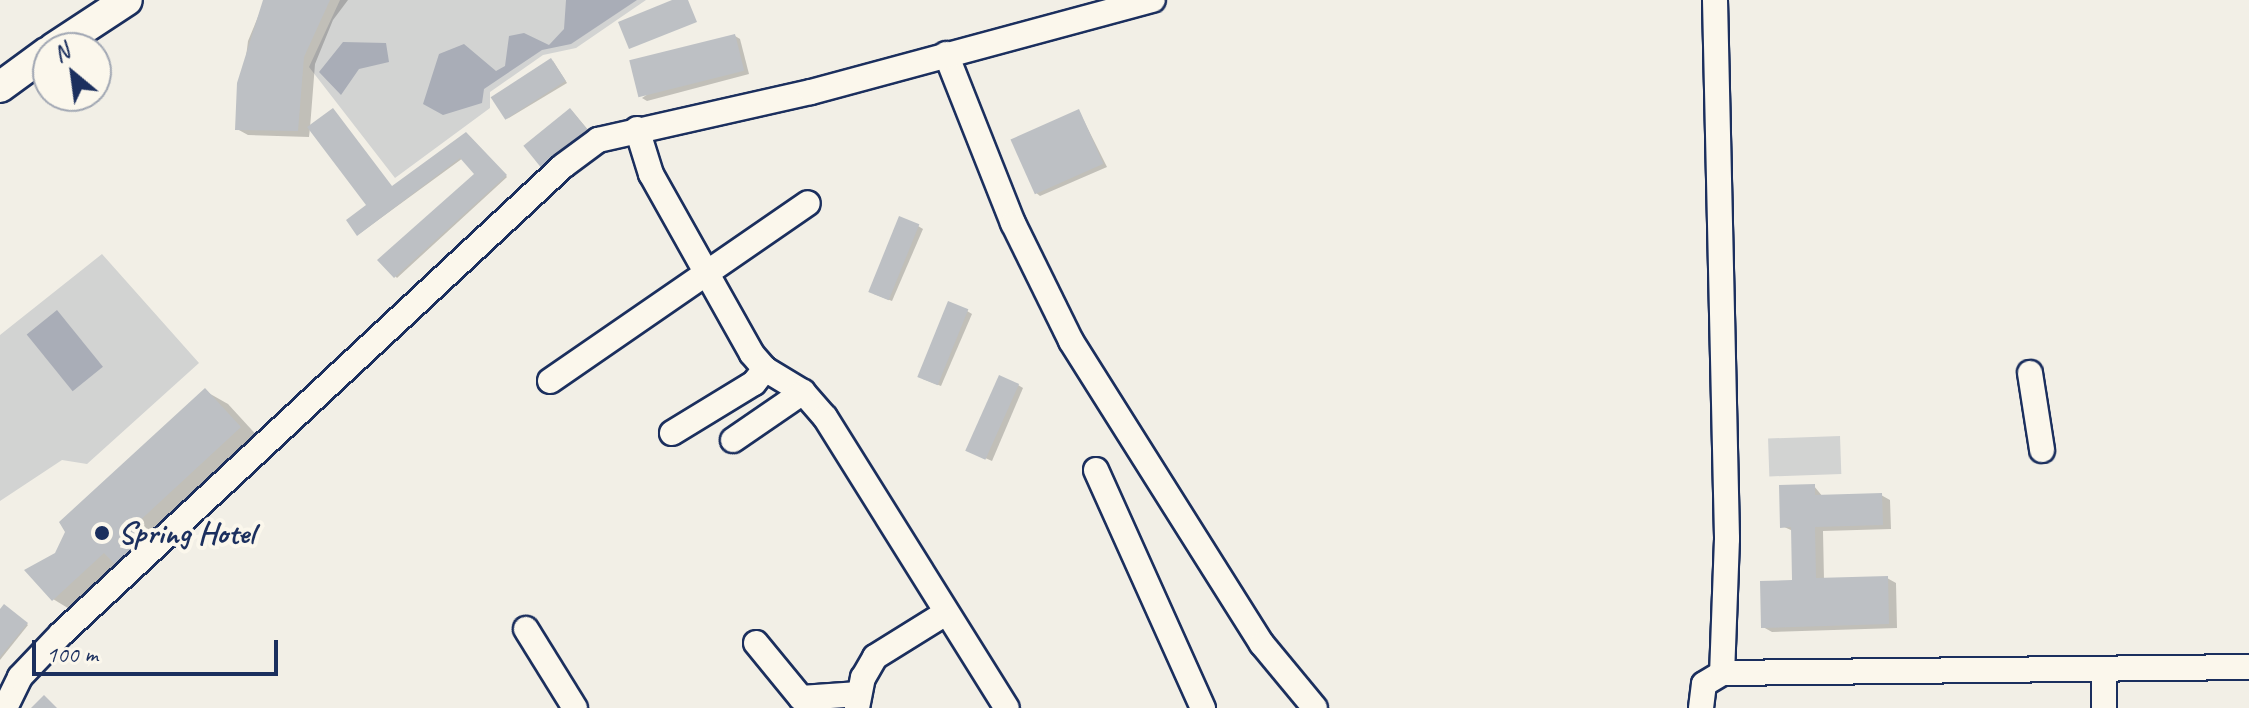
<!DOCTYPE html>
<style>
body{margin:0}
#map{position:relative;width:2249px;height:708px;overflow:hidden;background:#f2efe6;font-family:Caveat,sans-serif}
div>[style]{position:absolute}
.green>*{inset:0;background:#d2d3d2;transform-origin:0 0}
.water>*{inset:0;background:#a9adb7;transform-origin:0 0}
.shadow>*{inset:0;background:#0003}
.building>*{inset:0;background:#bdc0c4;transform-origin:0 0}
.roads{filter:drop-shadow(2px 0 #1b2f5e) drop-shadow(-2px 0 #1b2f5e) drop-shadow(0 2px #1b2f5e) drop-shadow(0 -2px #1b2f5e)}
.minor>*{height:24px;margin:-12px;padding:0 12px;transform-origin:12px;border-radius:12px;background:#fbf7ec}
.major>*{height:30px;margin:-15px;padding:0 15px;transform-origin:15px;border-radius:15px;background:#fbf7ec}
.dots>*{width:22px;height:22px;translate:-50% -50%;box-sizing:border-box;border:4px solid #fbf7ec;border-radius:50%}
span{translate:-50% -50%;white-space:nowrap;text-align:center;line-height:1.15;-webkit-text-stroke:8px #fbf7ec;paint-order:stroke}
.poi-label{font-size:32px;color:#1b2f5e;font-weight:700}
.left{translate:0 -50%;text-align:left}
.north{position:absolute;left:32px;top:32px;width:80px;height:80px;box-sizing:border-box;background:#fbf7ec;border:2px solid #a1a7b3;border-radius:50%;rotate:331deg;font-size:22px;font-weight:700;line-height:32px;text-align:center;color:#1b2f5e}
.north::after{content:'';display:block;margin:auto;width:28px;height:36px;background:#1b2f5e;clip-path:polygon(50% 0,100% 100%,50% 72%,0 100%)}
.scale{position:absolute;left:32px;top:640px;width:246px;height:36px;box-sizing:border-box;border:4px solid #1b2f5e;border-top:0;padding-left:10px;font-size:24px;line-height:28px;white-space:nowrap;color:#1b2f5e;-webkit-text-stroke:6px #fbf7ec;paint-order:stroke}
</style>
<div id="map">
<div class="green">
<div style="clip-path:polygon(340px 0,646px 0,576px 48px,543px 55px,490px 92px,490px 108px,395px 178px,309px 67px)"></div>
<div style="clip-path:polygon(102px 254px,199px 363px,87px 464px,62px 460px,0 501px,0 335px)"></div>
<div style="left:1840px;top:436px;width:38px;height:72px;rotate:88deg"></div>
</div>
<div class="water">
<div style="clip-path:polygon(566px 0,637px 0,571px 44px,542px 50px,484px 89px,482px 103px,443px 115px,423px 104px,439px 54px,464px 44px,496px 71px,505px 66px,509px 36px,524px 33px,549px 45px,564px 29px)"></div>
<div style="clip-path:polygon(343px 42px,386px 43px,389px 62px,359px 69px,341px 95px,319px 72px)"></div>
<div style="left:57px;top:310px;width:73px;height:39px;rotate:51deg"></div>
</div>
<div class="shadow">
<div style="clip-path:polygon(265px 0,348px 0,333px 20px,315px 64px,310px 128px,393px 188px,468px 135px,507px 177px,397px 278px,380px 260px,477px 174px,463px 158px,359px 234px,369px 205px,310px 128px,309px 137px,248px 135px,237px 129px,248px 41px)"></div>
<div style="clip-path:polygon(735px 36px,740px 39px,749px 74px,647px 101px,642px 98px)"></div>
<div style="clip-path:polygon(553px 61px,567px 83px,507px 119px)"></div>
<div style="clip-path:polygon(572px 111px,589px 131px,546px 167px,544px 166px)"></div>
<div style="clip-path:polygon(1079px 111px,1107px 167px,1040px 196px,1035px 192px)"></div>
<div style="clip-path:polygon(918px 226px,923px 229px,892px 301px,874px 294px)"></div>
<div style="clip-path:polygon(967px 311px,972px 314px,941px 386px,923px 379px)"></div>
<div style="clip-path:polygon(1018px 385px,1023px 388px,992px 461px,974px 453px)"></div>
<div style="clip-path:polygon(205px 391px,228px 404px,262px 441px,76px 613px,53px 599px,56px 554px)"></div>
<div style="clip-path:polygon(1814px 486px,1823px 497px,1881px 495px,1890px 500px,1891px 529px,1823px 531px,1824px 580px,1887px 578px,1896px 583px,1897px 628px,1772px 632px,1763px 627px,1794px 582px,1793px 531px,1782px 526px)"></div>
<div style="clip-path:polygon(5px 607px,28px 625px,0 660px,0 612px)"></div>
</div>
<div class="building">
<div style="clip-path:polygon(263px 0,330px 0,304px 57px,298px 131px,235px 130px,237px 83px)"></div>
<div style="clip-path:polygon(672px 0,688px 0,697px 22px,629px 49px,618px 22px)"></div>
<div style="left:735px;top:34px;width:38px;height:109px;rotate:76deg"></div>
<div style="left:551px;top:58px;width:27px;height:72px;rotate:57deg"></div>
<div style="clip-path:polygon(333px 108px,392px 186px,466px 132px,507px 175px,394px 278px,377px 260px,474px 174px,460px 158px,357px 236px,346px 220px,366px 205px,307px 127px)"></div>
<div style="left:570px;top:108px;width:28px;height:60px;rotate:51deg"></div>
<div style="left:1079px;top:109px;width:60px;height:75px;rotate:66deg"></div>
<div style="left:899px;top:216px;width:22px;height:82px;rotate:22deg"></div>
<div style="left:948px;top:301px;width:22px;height:82px;rotate:22deg"></div>
<div style="left:999px;top:375px;width:22px;height:83px;rotate:24deg"></div>
<div style="clip-path:polygon(205px 388px,241px 427px,134px 526px,144px 537px,115px 564px,104px 553px,52px 601px,24px 570px,55px 553px,65px 532px,59px 522px)"></div>
<div style="clip-path:polygon(1815px 484px,1815px 495px,1882px 493px,1883px 525px,1815px 527px,1816px 578px,1888px 576px,1889px 624px,1761px 628px,1760px 581px,1792px 580px,1791px 527px,1780px 528px,1779px 485px)"></div>
<div style="clip-path:polygon(4px 604px,28px 623px,0 657px,0 609px)"></div>
<div style="clip-path:polygon(44px 695px,57px 708px,31px 708px)"></div>
</div>
<div class="roads">
<div class="minor">
<div style="left:1715px;top:0;width:539px;rotate:88.72deg"></div>
<div style="left:1727px;top:539px;width:134px;rotate:92.1deg"></div>
<div style="left:946px;top:54px;width:182px;rotate:68.4deg"></div>
<div style="left:1013px;top:223px;width:131px;rotate:63.8deg"></div>
<div style="left:1071px;top:341px;width:358px;rotate:57.8deg"></div>
<div style="left:1262px;top:644px;width:83px;rotate:50.4deg"></div>
<div style="left:637px;top:129px;width:47px;rotate:72.7deg"></div>
<div style="left:651px;top:174px;width:206px;rotate:60.7deg"></div>
<div style="left:752px;top:354px;width:20px;rotate:49deg"></div>
<div style="left:765px;top:369px;width:44px;rotate:31.2deg"></div>
<div style="left:803px;top:392px;width:33px;rotate:49deg"></div>
<div style="left:825px;top:417px;width:343px;rotate:58deg"></div>
<div style="left:2030px;top:373px;width:78px;rotate:81.1deg"></div>
<div style="left:550px;top:381px;width:313px;rotate:-34.6deg"></div>
<div style="left:672px;top:433px;width:96px;rotate:-31.4deg"></div>
<div style="left:754px;top:383px;width:18px;rotate:-52deg"></div>
<div style="left:733px;top:440px;width:85px;rotate:-34.4deg"></div>
<div style="left:1096px;top:470px;width:261px;rotate:65.8deg"></div>
<div style="left:526px;top:629px;width:93px;rotate:58.2deg"></div>
<div style="left:756px;top:643px;width:71px;rotate:50.7deg"></div>
<div style="left:801px;top:698px;width:58px;rotate:-3.9deg"></div>
<div style="left:5px;top:708px;width:34px;rotate:-64deg"></div>
<div style="left:20px;top:677px;width:59px;rotate:-46.4deg"></div>
<div style="left:61px;top:634px;width:686px;rotate:-42.99deg"></div>
<div style="left:563px;top:166px;width:44px;rotate:-36.6deg"></div>
<div style="left:598px;top:140px;width:218px;rotate:-12.7deg"></div>
<div style="left:811px;top:92px;width:354px;rotate:-15.1deg"></div>
<div style="left:857px;top:708px;width:31px;rotate:-79deg"></div>
<div style="left:863px;top:678px;width:24px;rotate:-60deg"></div>
<div style="left:875px;top:657px;width:81px;rotate:-31.9deg"></div>
<div style="left:1701px;top:708px;width:24px;rotate:-83deg"></div>
<div style="left:1704px;top:684px;width:21px;rotate:-31deg"></div>
<div style="left:1722px;top:673px;width:527px;rotate:-0.65deg"></div>
<div style="left:2104px;top:708px;width:38px;rotate:-90deg"></div>
</div>
<div class="major">
<div style="left:54px;top:48px;width:87px;rotate:-33.3deg"></div>
<div style="left:0;top:87px;width:59px;rotate:-36.1deg"></div>
</div>
</div>
<div class="dots">
<div style="left:102px;top:533px;background:#1b2f5e"></div>
</div>
<div class="poi-label">
<span class="left" style="left:118px;top:533px">Spring Hotel</span>
</div>
<div class="north">N</div>
<div class="scale">100 m</div>
</div>
